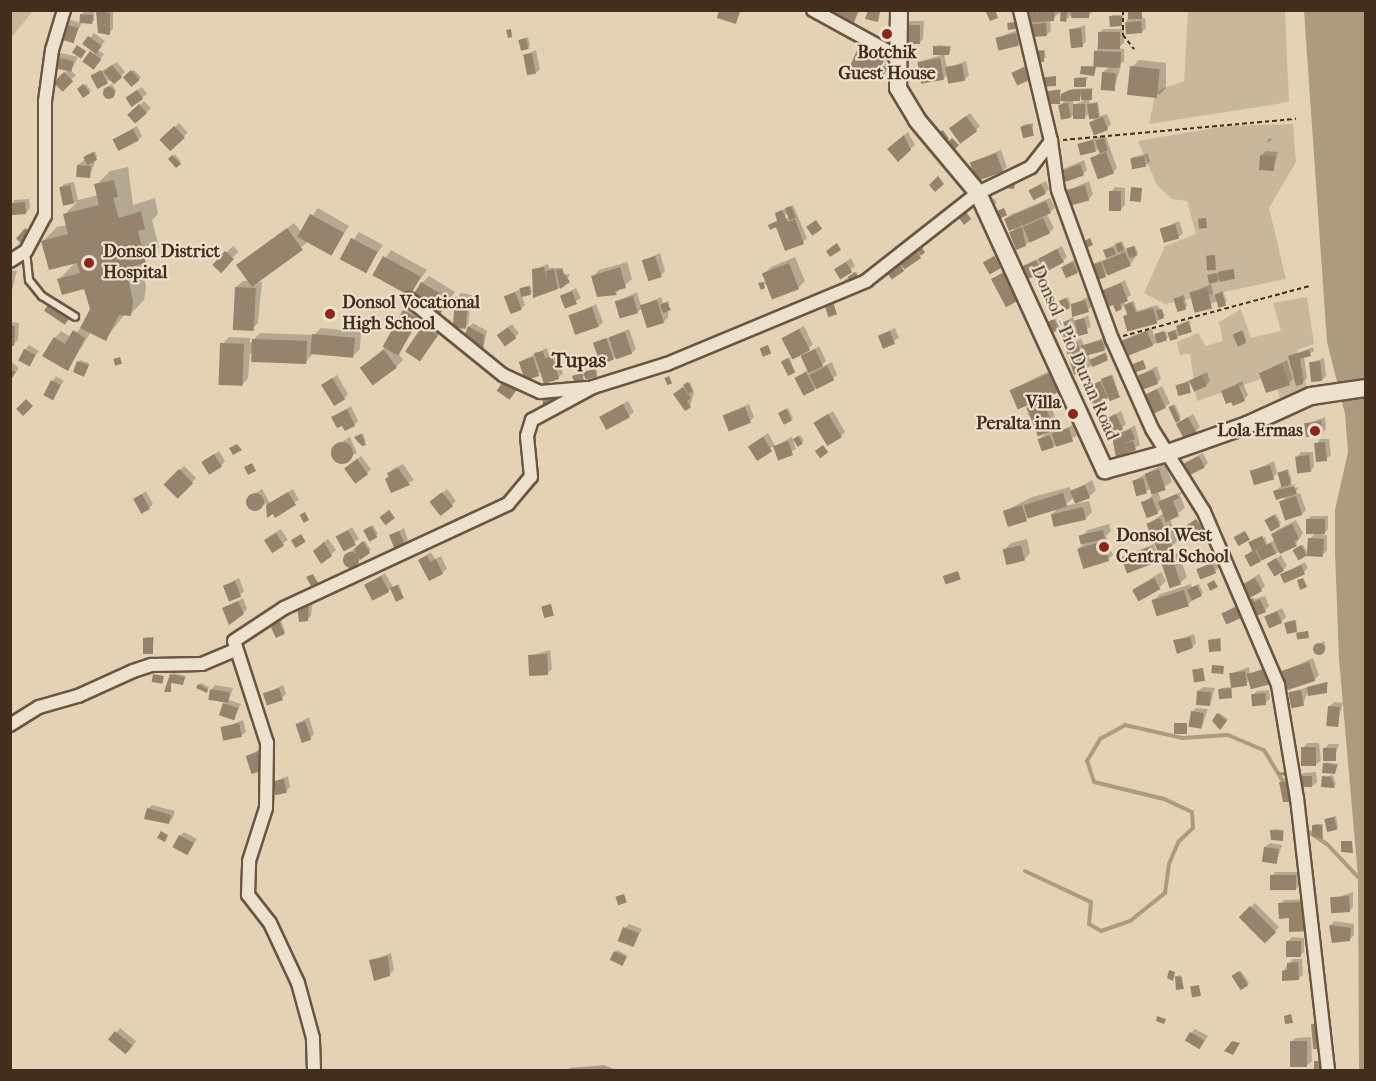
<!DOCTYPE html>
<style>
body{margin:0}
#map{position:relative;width:1376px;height:1081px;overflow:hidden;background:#e3d3b4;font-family:"IM FELL French Canon",serif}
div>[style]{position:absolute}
.green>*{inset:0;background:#c8b79a}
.water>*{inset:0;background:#ad9b80}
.shadow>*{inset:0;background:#0003;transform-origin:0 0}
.stream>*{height:4px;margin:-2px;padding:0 2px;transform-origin:2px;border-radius:2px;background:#ad9b80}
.building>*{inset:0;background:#96836b;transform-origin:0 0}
.round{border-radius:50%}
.path>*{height:2px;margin-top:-1px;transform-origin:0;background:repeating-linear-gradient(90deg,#432d1c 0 4.5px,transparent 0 7.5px)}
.roads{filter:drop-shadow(2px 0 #6b5642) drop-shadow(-2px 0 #6b5642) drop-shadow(0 2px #6b5642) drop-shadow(0 -2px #6b5642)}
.lane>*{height:6px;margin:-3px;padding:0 3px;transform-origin:3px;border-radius:3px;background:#ede2ce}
.street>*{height:12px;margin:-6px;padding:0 6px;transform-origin:6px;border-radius:6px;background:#ede2ce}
.secondary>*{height:16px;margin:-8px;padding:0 8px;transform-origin:8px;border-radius:8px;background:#ede2ce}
.dots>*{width:16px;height:16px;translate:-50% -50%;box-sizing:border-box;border:3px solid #ede2ce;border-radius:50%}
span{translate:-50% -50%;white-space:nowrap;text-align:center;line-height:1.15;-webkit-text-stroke:4.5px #ede2ce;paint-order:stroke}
.poi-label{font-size:18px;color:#432d1c;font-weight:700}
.left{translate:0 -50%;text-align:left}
.right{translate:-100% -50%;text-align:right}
.street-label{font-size:18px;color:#432d1c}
.quarter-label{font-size:21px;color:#432d1c;font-weight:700}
.frame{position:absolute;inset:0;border:12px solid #432d1c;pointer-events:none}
</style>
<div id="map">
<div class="green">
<div style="clip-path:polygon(11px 10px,33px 11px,11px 38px,10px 11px)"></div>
<div style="clip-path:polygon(1224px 10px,1285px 11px,1289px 102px,1149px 124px,1156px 91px,1184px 81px,1188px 12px)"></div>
<div style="clip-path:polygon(1293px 124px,1296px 162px,1269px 208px,1286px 279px,1165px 304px,1144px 293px,1165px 246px,1196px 234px,1187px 201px,1172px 199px,1157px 185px,1138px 141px,1225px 126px)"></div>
<div style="clip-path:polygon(1307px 297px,1314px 344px,1297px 350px,1307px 389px,1280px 398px,1273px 375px,1197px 401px,1190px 354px,1180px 355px,1177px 342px,1198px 333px,1206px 346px,1223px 341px,1219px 322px,1241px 309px,1251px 338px,1281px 331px,1273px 303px)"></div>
</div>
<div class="water">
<div style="clip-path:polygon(1304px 11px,1365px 11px,1365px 1070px,1359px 1070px,1358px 877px,1339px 659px,1335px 552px,1335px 510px,1348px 452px,1345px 414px,1327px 342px)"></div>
</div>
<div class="shadow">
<div style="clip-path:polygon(84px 10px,94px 10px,94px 21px,82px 22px,73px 41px,64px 23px,68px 19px,81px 23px)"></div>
<div style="clip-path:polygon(98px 10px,113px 10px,113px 29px,109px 33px)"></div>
<div style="clip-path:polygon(721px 10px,742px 10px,735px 22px)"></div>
<div style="clip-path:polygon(836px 10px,860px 10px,853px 24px)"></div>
<div style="clip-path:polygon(1024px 10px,1093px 10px,1088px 18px,1072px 14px,1066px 20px,1061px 19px,1060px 13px,1050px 20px,1051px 31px,1046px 35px,1029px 25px,1034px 21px)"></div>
<div style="clip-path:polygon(1143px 10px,1140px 18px,1145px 18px,1146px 28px,1142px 32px,1126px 23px,1131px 11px)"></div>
<div style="clip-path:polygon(1123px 15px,1121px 25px,1111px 17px,1112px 15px)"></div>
<div style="clip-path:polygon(910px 21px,924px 21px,923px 39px,919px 43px,905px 25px)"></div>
<div style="clip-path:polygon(1085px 25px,1086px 41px,1082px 45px,1070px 30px)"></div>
<div style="clip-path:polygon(1020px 29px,1023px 40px,1018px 45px,996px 38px)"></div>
<div style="clip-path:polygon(1103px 29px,1124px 29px,1124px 43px,1118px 48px,1124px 49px,1124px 62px,1111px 66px,1120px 69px,1114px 90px,1103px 72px,1110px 66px,1096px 65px,1094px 75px,1083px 66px,1095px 66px,1099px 33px)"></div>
<div style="clip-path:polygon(94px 33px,105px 41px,98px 50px,104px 54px,97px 63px,93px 50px,85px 44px)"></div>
<div style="clip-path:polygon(528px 37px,530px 46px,522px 50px,519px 41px)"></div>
<div style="clip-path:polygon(864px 45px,887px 56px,877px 72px,859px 49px)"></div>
<div style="clip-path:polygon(937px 45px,951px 46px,950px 52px,944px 54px,947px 68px,966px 61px,969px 75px,965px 80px,948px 74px,943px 79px,919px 62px,941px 55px)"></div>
<div style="clip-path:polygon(536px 50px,540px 69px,536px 73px,524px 56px)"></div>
<div style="clip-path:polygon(1035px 50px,1045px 50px,1046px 58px,1034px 61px)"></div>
<div style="clip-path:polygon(61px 53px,78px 57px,71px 71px,76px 75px,62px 89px,55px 82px,68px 70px,57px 58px)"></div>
<div style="clip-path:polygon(1139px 60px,1166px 63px,1166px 88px,1159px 95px,1132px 67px)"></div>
<div style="clip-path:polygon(117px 62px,125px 72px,114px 82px,93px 76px)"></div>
<div style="clip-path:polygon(1029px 64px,1033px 75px,1029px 79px,1012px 73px)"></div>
<div style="left:134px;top:70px;width:10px;height:12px;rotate:45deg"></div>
<div style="clip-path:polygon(1078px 77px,1088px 77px,1084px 87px,1076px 79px)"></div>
<div style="clip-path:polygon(86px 84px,91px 91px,89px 92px,79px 89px)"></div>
<div style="clip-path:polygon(112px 84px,116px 91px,108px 99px,103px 89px)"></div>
<div style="clip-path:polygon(142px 87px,147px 94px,132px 105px,131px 94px)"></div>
<div style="clip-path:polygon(evenodd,1093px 88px,1089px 103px,1098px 102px,1100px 116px,1107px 114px,1111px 124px,1107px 129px,1091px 122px,1096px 117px,1089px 113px,1086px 117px,1075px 113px,1071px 117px,1060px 105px,1066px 99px,1062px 96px,1058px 100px,1049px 91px,1061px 89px,1060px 96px,1072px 89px,1093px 88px,1082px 96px,1083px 101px,1074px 105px,1072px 99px,1082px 96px)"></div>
<div style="left:144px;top:101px;width:10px;height:20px;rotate:45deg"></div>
<div style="clip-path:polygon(970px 113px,980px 126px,976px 130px,956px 124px)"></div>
<div style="left:179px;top:123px;width:13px;height:24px;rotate:48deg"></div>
<div style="clip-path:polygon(1033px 123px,1033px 134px,1022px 127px,1023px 125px)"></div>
<div style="clip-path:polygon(137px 126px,142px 136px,138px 140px,114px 139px)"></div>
<div style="clip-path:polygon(908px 132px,915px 145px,910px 149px,893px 145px)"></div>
<div style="clip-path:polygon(1097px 137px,1106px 137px,1117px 168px,1113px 172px,1092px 158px,1100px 153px,1099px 148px,1096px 151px,1080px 145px)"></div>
<div style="clip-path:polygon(1272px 138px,1271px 141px,1267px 143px,1268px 139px)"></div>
<div style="clip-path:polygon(1001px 150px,1007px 167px,1003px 171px,971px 163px)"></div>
<div style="clip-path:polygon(95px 151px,97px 157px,88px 162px,95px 162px,89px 178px,78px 165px)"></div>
<div style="clip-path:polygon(1266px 151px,1278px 152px,1273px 170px,1262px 155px)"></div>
<div style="clip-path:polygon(1148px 153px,1150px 162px,1145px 166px,1131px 158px)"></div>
<div style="clip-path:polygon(175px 154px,181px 162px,176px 166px,170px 159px)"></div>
<div style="clip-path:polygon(1084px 160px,1087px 170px,1083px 174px,1063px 169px)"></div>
<div style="clip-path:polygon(128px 167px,133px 205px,155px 198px,158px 214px,152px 220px,159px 247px,141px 263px,146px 287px,144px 300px,130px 315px,125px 314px,105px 339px,91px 332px,68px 369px,55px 338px,61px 331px,71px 337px,83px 326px,91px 309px,85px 287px,59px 279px,76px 262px,43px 241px,57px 227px,67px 225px,65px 214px,77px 202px,64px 205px,60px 188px,64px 184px,74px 182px,78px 200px,98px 195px,96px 185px,110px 171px)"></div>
<div style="clip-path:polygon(1046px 181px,1049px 189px,1045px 193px,1030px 190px)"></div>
<div style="clip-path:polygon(1089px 181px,1093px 194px,1089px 199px,1064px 192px)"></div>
<div style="clip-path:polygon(1115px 187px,1125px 188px,1125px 205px,1121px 209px,1111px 192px)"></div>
<div style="clip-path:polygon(994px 198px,997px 203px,991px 207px,990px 200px)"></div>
<div style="clip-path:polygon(1050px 198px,1055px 208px,1047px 214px,1054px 228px,1049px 233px,1026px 244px,1011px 233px,1017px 226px,1005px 219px,1010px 215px)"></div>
<div style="clip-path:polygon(29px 199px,30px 208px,26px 213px,10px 214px,14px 200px)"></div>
<div style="clip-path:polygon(evenodd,793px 205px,807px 238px,803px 242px,770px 225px,779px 220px,778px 212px,793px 205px,788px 213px,790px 218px,781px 219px,788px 213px)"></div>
<div style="clip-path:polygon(318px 208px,349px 226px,330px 254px,309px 241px,256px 282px,262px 282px,258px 323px,251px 330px,236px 287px,243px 281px,249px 281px,238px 265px,294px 223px,301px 232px)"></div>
<div style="clip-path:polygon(1179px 221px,1183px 233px,1179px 237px,1162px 229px)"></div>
<div style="clip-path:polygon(359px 232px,383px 245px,365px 271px,341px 258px)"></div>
<div style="clip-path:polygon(1122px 241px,1126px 250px,1135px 246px,1138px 253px,1130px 265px,1105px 275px,1090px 265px,1106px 259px,1107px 249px)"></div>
<div style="left:233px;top:246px;width:8px;height:27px;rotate:45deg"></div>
<div style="clip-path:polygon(922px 246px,924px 253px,906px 268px,890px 269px)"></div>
<div style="clip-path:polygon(1062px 246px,1067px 257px,1063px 261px,1041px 272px,1024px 266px)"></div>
<div style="clip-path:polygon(391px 250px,427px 270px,409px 295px,374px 275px)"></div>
<div style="clip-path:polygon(660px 253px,665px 271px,661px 275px,643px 261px)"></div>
<div style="left:999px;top:253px;width:11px;height:17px;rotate:56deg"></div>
<div style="clip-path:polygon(795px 257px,805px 281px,798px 288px,760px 284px,767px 280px,764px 274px,771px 267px)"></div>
<div style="clip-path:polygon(851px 258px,855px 266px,841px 277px,836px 269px)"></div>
<div style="clip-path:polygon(1078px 258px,1081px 268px,1077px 272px,1063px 266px)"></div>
<div style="clip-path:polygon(627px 262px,632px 279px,616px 293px,593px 277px,599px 270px)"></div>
<div style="clip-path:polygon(548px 264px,549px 268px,563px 268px,564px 275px,570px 274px,564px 287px,557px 288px,533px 270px)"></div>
<div style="clip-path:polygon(1234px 269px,1234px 278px,1217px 281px,1209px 275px)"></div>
<div style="clip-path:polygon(10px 270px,17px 271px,10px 297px)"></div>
<div style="clip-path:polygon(857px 272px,858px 277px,844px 284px,844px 280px)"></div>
<div style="clip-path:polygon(429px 276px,455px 292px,440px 312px,420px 285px)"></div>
<div style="clip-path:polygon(1125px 280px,1131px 295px,1124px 300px,1125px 304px,1134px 301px,1137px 311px,1157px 305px,1165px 315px,1156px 322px,1124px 317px,1128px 313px,1125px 304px,1121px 308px,1100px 293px)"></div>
<div style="clip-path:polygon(1211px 284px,1214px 296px,1223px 291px,1227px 302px,1217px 301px,1196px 311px,1191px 293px)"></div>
<div style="clip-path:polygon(530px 285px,532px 292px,522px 296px,525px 305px,521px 309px,506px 296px)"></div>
<div style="clip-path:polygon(576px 288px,581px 298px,566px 307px,562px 296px)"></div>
<div style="clip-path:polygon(637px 292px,641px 306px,661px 297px,663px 303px,669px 301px,668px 318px,663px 322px,642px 308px,638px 312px,616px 302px)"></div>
<div style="clip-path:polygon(461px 293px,472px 295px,468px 324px,463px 328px,457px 298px)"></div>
<div style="clip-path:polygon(1184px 295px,1187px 306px,1185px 308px,1174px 299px)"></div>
<div style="clip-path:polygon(1089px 296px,1092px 306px,1088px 310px,1073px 305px)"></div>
<div style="clip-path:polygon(1068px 297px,1071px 305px,1064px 309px,1063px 300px)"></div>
<div style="clip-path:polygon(53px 302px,72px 314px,65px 323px,49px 306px)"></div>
<div style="clip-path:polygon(411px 304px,425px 312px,398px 353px,403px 360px,396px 367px,361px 367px,386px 347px)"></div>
<div style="clip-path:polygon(596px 304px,603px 322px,599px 326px,570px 316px)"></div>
<div style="clip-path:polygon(1088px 315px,1091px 327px,1074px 336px,1047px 323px,1056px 318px,1059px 325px,1073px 317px,1075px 322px)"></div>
<div style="clip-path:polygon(430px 319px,444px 328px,420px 360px,424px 326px)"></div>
<div style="clip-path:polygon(1190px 320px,1191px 330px,1177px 337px,1170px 333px)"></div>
<div style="clip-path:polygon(10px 322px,19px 323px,18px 340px,14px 344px,10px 344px)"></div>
<div style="clip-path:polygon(473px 323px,487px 331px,483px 349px,469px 327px)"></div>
<div style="clip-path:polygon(512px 324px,519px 333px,515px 337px,503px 332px)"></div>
<div style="clip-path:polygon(804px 326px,813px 345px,790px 358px,794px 371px,784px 360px,791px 357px,782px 338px)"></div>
<div style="clip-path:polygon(321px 328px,361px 332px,360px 349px,353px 356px,313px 353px,306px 362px,250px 353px,248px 378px,242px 385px,222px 344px,229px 337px,250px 338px,250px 343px,260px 333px,314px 335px)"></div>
<div style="clip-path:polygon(895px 328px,899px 338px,884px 346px,880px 335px)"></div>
<div style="clip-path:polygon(1152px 328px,1154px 336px,1166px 331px,1168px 338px,1152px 345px,1120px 341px)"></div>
<div style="clip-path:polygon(629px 329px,636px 349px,632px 353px,613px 358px,595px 343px)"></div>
<div style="clip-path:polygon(1243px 330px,1246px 340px,1245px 342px,1235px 334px)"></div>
<div style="clip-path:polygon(1106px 337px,1108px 345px,1104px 350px,1088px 354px,1090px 360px,1106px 352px,1108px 357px,1087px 368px,1067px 347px,1081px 338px,1084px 345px)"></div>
<div style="clip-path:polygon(29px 345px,39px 351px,29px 364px,25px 350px)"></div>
<div style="clip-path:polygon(819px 346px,826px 361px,819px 368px,832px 362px,837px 375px,814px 389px,796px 378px,809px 369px,803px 356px)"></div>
<div style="clip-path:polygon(1313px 347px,1314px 351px,1304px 357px,1307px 378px,1303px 382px,1289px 356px)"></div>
<div style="clip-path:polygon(547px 348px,549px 355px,556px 353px,563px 373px,558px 378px,541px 372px,527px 378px,521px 361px)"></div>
<div style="clip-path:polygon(1324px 358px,1326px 376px,1322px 380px,1310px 363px)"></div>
<div style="clip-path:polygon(80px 360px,89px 363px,85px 373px,74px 371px)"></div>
<div style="clip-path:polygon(1287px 360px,1293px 379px,1289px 383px,1261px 373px)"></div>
<div style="clip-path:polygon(10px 361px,19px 368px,10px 380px)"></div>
<div style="clip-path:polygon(1157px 366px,1161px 379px,1157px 383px,1140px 375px)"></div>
<div style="clip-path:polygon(1057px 367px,1064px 384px,1047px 395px,1058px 425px,1054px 430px,1055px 433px,1073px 425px,1077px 436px,1053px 446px,1040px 439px,1047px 432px,1028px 408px,1037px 399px,1011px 390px)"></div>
<div style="clip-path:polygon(597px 368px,597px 376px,574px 376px,587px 371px)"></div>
<div style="clip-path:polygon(1207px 372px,1210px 381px,1206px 385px,1190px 383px,1190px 391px,1177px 386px)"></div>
<div style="clip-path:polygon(337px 375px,348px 394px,344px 398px,323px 385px)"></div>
<div style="clip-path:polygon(1113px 375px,1119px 395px,1107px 397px,1085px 389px)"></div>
<div style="left:56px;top:376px;width:9px;height:22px;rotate:32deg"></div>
<div style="clip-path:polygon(1242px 381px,1248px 395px,1244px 400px,1223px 392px)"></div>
<div style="clip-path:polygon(690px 382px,694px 393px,690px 406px,679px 391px)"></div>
<div style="clip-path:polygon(1162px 386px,1170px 403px,1165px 407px,1141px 398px)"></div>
<div style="clip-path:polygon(628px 401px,634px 412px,629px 416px,601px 416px)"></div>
<div style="clip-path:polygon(749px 404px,754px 417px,750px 421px,724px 415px)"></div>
<div style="clip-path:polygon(1175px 404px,1181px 417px,1179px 419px,1172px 406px)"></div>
<div style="clip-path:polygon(351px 406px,358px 421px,354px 425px,333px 417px)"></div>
<div style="clip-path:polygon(788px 408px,793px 418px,791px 420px,782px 411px)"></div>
<div style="clip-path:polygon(833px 411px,845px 432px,841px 436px,815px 422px)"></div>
<div style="clip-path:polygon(1121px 411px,1126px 424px,1122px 428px,1102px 421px)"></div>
<div style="clip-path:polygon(1193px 414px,1200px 427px,1196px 431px,1178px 424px)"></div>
<div style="clip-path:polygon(1325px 417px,1326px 429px,1322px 433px,1306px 424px)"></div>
<div style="clip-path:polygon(1135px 425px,1140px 445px,1117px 456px,1114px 437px)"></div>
<div style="clip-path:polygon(363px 433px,366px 442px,358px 443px,355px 438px)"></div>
<div style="clip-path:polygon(768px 433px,775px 446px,792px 437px,796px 449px,779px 458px,774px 446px,756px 458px,749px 446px)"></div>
<div style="clip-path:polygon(800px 435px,804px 441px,798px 445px,796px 438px)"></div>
<div style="clip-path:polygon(350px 437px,357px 453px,338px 463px,331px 448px)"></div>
<div style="clip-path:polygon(1320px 439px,1329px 439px,1331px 455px,1326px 459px,1316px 444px)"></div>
<div style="clip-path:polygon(219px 451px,225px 461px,221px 466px,203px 462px)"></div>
<div style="clip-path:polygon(1301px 452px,1313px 452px,1314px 467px,1310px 471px,1297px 457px)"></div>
<div style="clip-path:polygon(1203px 453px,1208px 463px,1204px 467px,1182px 464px)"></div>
<div style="clip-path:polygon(361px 456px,371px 469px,367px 473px,351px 464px)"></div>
<div style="clip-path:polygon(1274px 461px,1277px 473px,1273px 477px,1252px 471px)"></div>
<div style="clip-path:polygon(1165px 463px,1172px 482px,1158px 491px,1161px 500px,1184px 491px,1180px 495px,1185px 508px,1170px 519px,1179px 540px,1172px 546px,1148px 524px,1164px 513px,1162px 508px,1157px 513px,1143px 503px,1154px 494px,1152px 486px,1146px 492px,1133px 481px)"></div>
<div style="clip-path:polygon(403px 464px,414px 480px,392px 491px,386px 479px,393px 469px)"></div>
<div style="left:184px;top:466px;width:17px;height:25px;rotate:45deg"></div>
<div style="clip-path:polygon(1288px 469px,1292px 481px,1287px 485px,1298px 484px,1278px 491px,1299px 487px,1294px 495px,1300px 493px,1306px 510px,1302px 514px,1281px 502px,1288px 495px,1274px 491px,1282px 486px,1278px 473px)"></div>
<div style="clip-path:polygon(1092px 480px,1096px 490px,1089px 497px,1074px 497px,1064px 506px,1089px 501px,1092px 512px,1085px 519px,1052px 514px,1060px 506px,1032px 513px,1026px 519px,1005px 511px,1032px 497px,1070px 487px,1071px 492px)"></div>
<div style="clip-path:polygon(262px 489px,270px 503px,293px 489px,299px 500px,269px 515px,267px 503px,253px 511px,247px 499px)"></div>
<div style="clip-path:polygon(447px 489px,456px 501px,452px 505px,437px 498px)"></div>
<div style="clip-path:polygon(146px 491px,153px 504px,149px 508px,135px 499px)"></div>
<div style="left:1203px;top:513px;width:12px;height:7px;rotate:55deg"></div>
<div style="clip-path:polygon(1276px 514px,1281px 523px,1279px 525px,1268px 518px)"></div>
<div style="clip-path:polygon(1311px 516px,1328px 516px,1328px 529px,1323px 535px,1327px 535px,1327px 550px,1323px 555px,1310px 539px,1315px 533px,1307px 520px)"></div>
<div style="clip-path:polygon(1296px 520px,1303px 533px,1296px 544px,1251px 565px,1246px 555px,1253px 550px,1250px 542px,1265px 537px,1267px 544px,1275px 540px,1273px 534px,1277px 530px)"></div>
<div style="clip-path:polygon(1109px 524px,1111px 531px,1106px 536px,1113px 555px,1108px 559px,1078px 549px,1083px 545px,1081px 537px,1088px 530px)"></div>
<div style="clip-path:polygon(373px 525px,378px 534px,376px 535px,367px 529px)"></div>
<div style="clip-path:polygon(352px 527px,359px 539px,343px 549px,337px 538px)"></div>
<div style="clip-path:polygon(404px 528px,408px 540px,404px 544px,390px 536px)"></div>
<div style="left:281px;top:529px;width:13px;height:19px;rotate:58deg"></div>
<div style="clip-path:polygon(328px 539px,336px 550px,322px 562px,319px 547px)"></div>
<div style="clip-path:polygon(1027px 539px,1030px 553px,1024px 560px,1004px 550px,1011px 543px)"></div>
<div style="clip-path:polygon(365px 541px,371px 550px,349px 567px,344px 556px)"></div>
<div style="clip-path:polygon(1154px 544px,1158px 557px,1154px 561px,1123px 557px)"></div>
<div style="clip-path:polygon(1303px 545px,1307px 552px,1306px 554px,1295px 549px)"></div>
<div style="clip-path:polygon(431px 552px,435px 559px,441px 556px,447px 569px,442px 573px,420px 560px)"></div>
<div style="clip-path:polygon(1178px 552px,1187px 577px,1180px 583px,1163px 561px)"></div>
<div style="clip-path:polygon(1281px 555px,1287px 566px,1283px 570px,1269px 564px)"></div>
<div style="clip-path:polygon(1216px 560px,1219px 567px,1215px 571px,1198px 570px)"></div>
<div style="clip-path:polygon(1305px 562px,1308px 568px,1304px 572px,1282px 575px)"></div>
<div style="clip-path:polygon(1161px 572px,1166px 581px,1159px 588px,1134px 589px)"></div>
<div style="clip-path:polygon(385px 573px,393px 587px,399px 584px,403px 597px,391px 588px,388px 591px,366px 585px)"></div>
<div style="clip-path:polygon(1259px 574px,1265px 586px,1261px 590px,1240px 586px)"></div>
<div style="clip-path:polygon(239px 578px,244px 591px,240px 595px,224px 586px)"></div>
<div style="clip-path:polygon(1191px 584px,1192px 587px,1199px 584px,1203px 593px,1188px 604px,1154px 601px,1160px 594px)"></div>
<div style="clip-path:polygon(1265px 596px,1269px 606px,1265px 610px,1246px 602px)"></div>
<div style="clip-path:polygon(243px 598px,247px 609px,243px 613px,224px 609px)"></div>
<div style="clip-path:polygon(313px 600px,311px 616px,307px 620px,299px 606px)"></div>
<div style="clip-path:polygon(1241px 603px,1244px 612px,1240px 616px,1223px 613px)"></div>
<div style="clip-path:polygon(1282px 608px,1286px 617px,1281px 622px,1266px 617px)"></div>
<div style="clip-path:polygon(281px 620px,285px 631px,284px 632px,274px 624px)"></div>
<div style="clip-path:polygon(1296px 620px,1297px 630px,1286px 623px,1287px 622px)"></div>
<div style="clip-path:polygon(1194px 634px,1196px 643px,1192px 647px,1175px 641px)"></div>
<div style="clip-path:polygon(147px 637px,154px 637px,152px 653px,145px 639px)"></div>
<div style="clip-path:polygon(1221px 638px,1220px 649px,1209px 640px,1211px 639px)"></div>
<div style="clip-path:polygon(1324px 641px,1326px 649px,1317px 653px,1315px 646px)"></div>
<div style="clip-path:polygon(550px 650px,552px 669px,548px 673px,530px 656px)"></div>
<div style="clip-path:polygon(1313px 658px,1319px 675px,1314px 680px,1283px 671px)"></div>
<div style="clip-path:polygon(1269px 666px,1272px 678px,1269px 682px,1252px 686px,1250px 680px,1246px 684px,1230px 674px,1249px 667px,1250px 674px)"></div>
<div style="clip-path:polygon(173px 673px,186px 676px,183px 684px,172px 681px,170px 691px)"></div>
<div style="clip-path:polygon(1328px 682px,1327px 691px,1307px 694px,1303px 704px,1290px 692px)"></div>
<div style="clip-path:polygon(201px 683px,209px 687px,208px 689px,199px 685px)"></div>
<div style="clip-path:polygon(1270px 683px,1276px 684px,1275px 690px,1269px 690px,1270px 699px,1265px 703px,1253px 695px,1257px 691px,1271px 690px)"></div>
<div style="clip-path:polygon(215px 685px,233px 688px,229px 700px,241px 704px,234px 718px,224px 704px,227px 701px,211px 690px)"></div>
<div style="clip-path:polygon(283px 685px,286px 694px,282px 698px,265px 694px)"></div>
<div style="clip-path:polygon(1203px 687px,1215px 688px,1210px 705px,1198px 691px)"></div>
<div style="clip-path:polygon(1232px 687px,1231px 696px,1220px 690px,1221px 688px)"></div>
<div style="clip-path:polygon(1334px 702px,1343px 703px,1336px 726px,1329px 707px)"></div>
<div style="clip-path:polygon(1196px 708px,1208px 709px,1202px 727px,1192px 712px)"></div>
<div style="clip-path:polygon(1219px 713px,1228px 719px,1220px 728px,1218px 714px)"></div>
<div style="clip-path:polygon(309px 717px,314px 734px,310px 739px,297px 724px)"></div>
<div style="clip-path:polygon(243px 720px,246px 732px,241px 736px,223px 728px)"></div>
<div style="clip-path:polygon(1307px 743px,1319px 743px,1321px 760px,1317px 764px,1303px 748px)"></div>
<div style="clip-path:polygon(1329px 744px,1339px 744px,1334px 760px,1325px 748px)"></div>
<div style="clip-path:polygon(262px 748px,268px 765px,247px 756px)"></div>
<div style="clip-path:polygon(1326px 762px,1338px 764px,1335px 773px,1325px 764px)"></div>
<div style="clip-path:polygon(1316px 772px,1317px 782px,1312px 786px,1299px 777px,1303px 773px)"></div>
<div style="clip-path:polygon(1333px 775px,1336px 785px,1323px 785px,1324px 777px)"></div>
<div style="clip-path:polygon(288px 776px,290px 787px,286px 791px,273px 782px)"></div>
<div style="clip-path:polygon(1284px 778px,1296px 778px,1297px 797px,1280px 782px)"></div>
<div style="clip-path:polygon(152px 805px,175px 811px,173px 818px,169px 822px,148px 809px)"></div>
<div style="clip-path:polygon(1336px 816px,1338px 827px,1337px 829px,1326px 819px)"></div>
<div style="clip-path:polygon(1315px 824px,1323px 824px,1322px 837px,1313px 826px)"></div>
<div style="clip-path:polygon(1284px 830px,1283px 840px,1272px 831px,1274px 829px)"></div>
<div style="clip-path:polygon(184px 832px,197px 839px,188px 853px,180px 836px)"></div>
<div style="clip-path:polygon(1270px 843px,1282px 845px,1276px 862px,1265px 847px)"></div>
<div style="clip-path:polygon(1275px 872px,1300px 872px,1300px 885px,1296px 889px,1271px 877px)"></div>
<div style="clip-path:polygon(1353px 892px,1353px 907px,1349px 911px,1332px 899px)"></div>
<div style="clip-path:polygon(1307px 899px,1308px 914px,1291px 930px,1291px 916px,1280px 904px,1284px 900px)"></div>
<div style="left:1255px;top:903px;width:34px;height:21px;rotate:45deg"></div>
<div style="clip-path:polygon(1334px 921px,1354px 924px,1354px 935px,1350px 939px,1330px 926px)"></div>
<div style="clip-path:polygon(629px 924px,642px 929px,634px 945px,625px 928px)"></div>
<div style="clip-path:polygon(1292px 937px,1304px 938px,1304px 952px,1299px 956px,1288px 941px)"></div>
<div style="clip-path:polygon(617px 950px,627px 955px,623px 963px,612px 959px)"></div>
<div style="clip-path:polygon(391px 953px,394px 970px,390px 974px,371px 961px)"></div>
<div style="clip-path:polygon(1293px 959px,1302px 959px,1303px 975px,1298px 979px,1283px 971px)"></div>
<div style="clip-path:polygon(1241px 971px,1249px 983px,1247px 984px,1235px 974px)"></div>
<div style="clip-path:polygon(1178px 975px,1182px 976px,1183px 988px,1177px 977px)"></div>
<div style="clip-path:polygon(1317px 1020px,1330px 1020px,1332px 1042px,1327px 1046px,1313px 1025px)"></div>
<div style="left:120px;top:1028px;width:21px;height:14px;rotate:39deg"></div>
<div style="clip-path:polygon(1195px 1029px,1208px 1036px,1200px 1047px,1191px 1033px)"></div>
<div style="clip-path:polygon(1311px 1037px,1312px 1061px,1308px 1065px,1291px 1042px,1296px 1038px)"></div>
</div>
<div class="stream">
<div style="left:1306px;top:830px;width:25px;rotate:34deg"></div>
<div style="left:1327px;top:844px;width:45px;rotate:46.8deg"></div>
<div style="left:1025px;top:871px;width:73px;rotate:25.2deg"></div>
<div style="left:1091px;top:902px;width:22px;rotate:95deg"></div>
<div style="left:1089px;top:924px;width:14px;rotate:30deg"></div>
<div style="left:1101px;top:931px;width:31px;rotate:-19deg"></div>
<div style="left:1130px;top:921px;width:45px;rotate:-38.7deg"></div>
<div style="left:1165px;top:893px;width:29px;rotate:-82deg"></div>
<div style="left:1169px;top:864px;width:25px;rotate:-67deg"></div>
<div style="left:1179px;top:841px;width:19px;rotate:-43deg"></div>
<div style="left:1193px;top:828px;width:16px;rotate:-94deg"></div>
<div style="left:1192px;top:812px;width:31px;rotate:-155deg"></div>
<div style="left:1164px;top:799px;width:72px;rotate:-166.3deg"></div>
<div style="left:1094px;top:782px;width:22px;rotate:-108deg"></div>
<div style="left:1087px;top:761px;width:26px;rotate:-59deg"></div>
<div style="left:1100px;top:739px;width:29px;rotate:-29deg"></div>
<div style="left:1125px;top:725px;width:58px;rotate:12.8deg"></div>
<div style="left:1182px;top:738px;width:46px;rotate:-3.7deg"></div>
<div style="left:1228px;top:735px;width:39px;rotate:23deg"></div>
<div style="left:1264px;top:750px;width:41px;rotate:59deg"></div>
<div style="left:570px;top:1070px;width:33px;rotate:-5deg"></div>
<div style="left:603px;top:1067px;width:9px;rotate:21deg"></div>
</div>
<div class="building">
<div style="clip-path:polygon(719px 10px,740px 10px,736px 24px,717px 18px)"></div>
<div style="clip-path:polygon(834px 10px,858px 10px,853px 26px,831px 19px)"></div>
<div style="clip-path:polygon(868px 10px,880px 12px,878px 22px,865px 19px)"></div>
<div style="clip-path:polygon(985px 10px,995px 10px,998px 18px,990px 21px)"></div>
<div style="clip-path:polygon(1022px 10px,1037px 10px,1038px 16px,1038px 10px,1055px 10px,1054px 21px,1024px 23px)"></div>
<div style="clip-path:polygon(1061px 10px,1068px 10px,1066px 22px,1060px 21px)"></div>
<div style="left:1071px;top:10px;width:18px;height:8px"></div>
<div style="clip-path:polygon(96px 11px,110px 13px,110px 35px,98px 33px)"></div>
<div style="left:1142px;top:11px;width:8px;height:14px;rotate:90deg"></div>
<div style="left:80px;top:14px;width:13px;height:9px;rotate:4deg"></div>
<div style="clip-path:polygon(1109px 16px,1122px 16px,1122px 26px,1110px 27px)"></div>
<div style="left:1141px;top:21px;width:12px;height:16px;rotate:85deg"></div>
<div style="left:1015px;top:22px;width:7px;height:8px;rotate:82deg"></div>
<div style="left:62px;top:23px;width:17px;height:16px;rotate:17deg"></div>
<div style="left:1046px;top:23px;width:13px;height:18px;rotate:86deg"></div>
<div style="left:904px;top:25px;width:16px;height:19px"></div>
<div style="left:1081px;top:28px;width:19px;height:12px;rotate:84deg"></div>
<div style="clip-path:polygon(511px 29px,512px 37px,508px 38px,506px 30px)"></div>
<div style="left:1098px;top:32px;width:22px;height:17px"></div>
<div style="left:1016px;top:33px;width:13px;height:21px;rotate:77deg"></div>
<div style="left:88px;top:36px;width:17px;height:10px;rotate:36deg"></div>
<div style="left:526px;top:38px;width:11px;height:8px;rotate:75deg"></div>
<div style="left:77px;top:45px;width:11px;height:9px;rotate:34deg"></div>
<div style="clip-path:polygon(933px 46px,950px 47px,949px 55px,933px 55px)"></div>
<div style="clip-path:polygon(858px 48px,884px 60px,877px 74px,872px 71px,870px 75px,850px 66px)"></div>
<div style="left:90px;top:51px;width:14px;height:13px;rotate:36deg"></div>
<div style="left:1032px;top:51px;width:12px;height:11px"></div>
<div style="left:1094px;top:51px;width:27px;height:16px;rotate:2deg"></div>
<div style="left:532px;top:53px;width:21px;height:9px;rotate:79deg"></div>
<div style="left:55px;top:57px;width:19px;height:11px;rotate:12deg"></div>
<div style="left:940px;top:58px;width:22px;height:23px;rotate:80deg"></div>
<div style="left:885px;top:64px;width:4px;height:11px;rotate:27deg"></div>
<div style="left:962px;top:64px;width:17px;height:17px;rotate:80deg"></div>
<div style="left:112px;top:65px;width:16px;height:11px;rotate:50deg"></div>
<div style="clip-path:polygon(1081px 66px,1096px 67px,1094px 76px,1080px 74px)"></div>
<div style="left:1130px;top:66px;width:30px;height:29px;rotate:6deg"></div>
<div style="left:1024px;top:67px;width:14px;height:14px;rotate:65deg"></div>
<div style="left:101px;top:70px;width:15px;height:12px;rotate:62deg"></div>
<div style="left:131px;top:70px;width:13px;height:11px;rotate:48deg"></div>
<div style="left:64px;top:72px;width:13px;height:15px;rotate:45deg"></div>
<div style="left:1102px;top:72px;width:14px;height:18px;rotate:4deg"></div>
<div style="clip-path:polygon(1056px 76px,1056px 86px,1040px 87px,1039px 78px)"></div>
<div style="left:1074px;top:78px;width:12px;height:9px"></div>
<div style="clip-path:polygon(83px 84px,90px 93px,83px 98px,77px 89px)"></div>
<div class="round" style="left:103px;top:87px;width:12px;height:12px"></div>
<div style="clip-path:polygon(1092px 89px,1092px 100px,1081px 100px,1080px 90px,1080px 101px,1060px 101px,1061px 94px,1069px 90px)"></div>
<div style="left:137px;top:90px;width:11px;height:14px;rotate:56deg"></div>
<div style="clip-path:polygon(1060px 90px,1060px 104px,1049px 104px,1048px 91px)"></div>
<div style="left:1068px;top:103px;width:15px;height:10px;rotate:79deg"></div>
<div style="left:1097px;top:103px;width:15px;height:10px;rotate:82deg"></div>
<div style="left:139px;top:104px;width:12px;height:16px;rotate:48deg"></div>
<div style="left:1073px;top:104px;width:12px;height:15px"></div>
<div style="left:966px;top:116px;width:19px;height:21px;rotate:54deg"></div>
<div style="left:1103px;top:117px;width:14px;height:15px;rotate:69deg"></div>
<div style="left:1031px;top:124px;width:12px;height:11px;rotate:76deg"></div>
<div style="left:174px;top:126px;width:16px;height:20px;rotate:47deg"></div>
<div style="left:133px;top:129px;width:13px;height:23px;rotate:63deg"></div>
<div style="left:943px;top:130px;width:11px;height:10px;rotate:56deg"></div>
<div style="clip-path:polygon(904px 135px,911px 150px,898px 162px,887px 149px)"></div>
<div style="left:952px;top:138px;width:10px;height:10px;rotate:45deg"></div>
<div style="left:1104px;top:138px;width:13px;height:9px;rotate:72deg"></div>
<div style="left:1093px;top:140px;width:12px;height:16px;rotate:76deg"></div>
<div style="left:93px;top:152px;width:9px;height:11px;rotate:63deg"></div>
<div style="left:1106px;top:152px;width:23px;height:17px;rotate:70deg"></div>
<div style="left:996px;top:153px;width:20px;height:28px;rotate:70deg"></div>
<div style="clip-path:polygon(172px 155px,181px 164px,176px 168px,168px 159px)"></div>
<div style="left:1260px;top:155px;width:15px;height:15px;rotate:4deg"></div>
<div style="left:1144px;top:156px;width:11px;height:14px;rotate:80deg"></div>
<div style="left:1080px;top:164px;width:12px;height:20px;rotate:70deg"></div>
<div style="left:77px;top:165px;width:14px;height:12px;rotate:4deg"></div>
<div style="clip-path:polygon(938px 176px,944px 184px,935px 192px,929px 185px)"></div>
<div style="clip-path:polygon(114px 180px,118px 197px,113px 198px,119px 218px,141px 211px,145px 229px,138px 231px,146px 263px,110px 272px,111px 278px,127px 275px,133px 301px,131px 316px,119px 315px,106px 341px,80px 328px,90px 309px,84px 289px,62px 295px,57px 279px,80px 273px,77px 263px,49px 270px,41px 241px,68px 234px,63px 214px,99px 205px,94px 184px)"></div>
<div style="left:1006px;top:180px;width:9px;height:8px;rotate:6deg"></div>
<div style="left:1041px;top:184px;width:11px;height:14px;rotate:63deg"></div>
<div style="left:70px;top:185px;width:19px;height:11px;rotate:78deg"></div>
<div style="left:1085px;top:185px;width:16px;height:23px;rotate:75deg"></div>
<div style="left:1131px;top:187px;width:11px;height:14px;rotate:5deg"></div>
<div style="left:1109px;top:191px;width:12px;height:20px"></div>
<div style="clip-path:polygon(1046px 201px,1051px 213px,1022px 226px,1020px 220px,1021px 226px,1009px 231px,1004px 219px)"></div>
<div style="left:25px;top:202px;width:12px;height:15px;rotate:85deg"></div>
<div style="clip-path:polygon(791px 206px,796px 218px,789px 220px,785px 208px)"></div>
<div style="left:1004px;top:208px;width:8px;height:11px;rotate:67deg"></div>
<div style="clip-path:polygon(782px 210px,788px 222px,795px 219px,804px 244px,785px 251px,776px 227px,770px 230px,768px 225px,777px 221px,775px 213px)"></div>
<div style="clip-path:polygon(966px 212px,971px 219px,964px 225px,959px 218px)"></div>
<div style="left:310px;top:214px;width:39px;height:26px;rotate:29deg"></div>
<div style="left:1043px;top:218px;width:17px;height:22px;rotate:66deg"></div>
<div style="left:1206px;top:218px;width:10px;height:8px;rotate:84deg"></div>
<div style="left:816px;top:220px;width:11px;height:12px;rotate:56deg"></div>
<div style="left:1175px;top:224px;width:15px;height:16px;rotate:74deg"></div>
<div style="clip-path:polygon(1022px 227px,1026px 246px,1016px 250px,1009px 232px)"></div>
<div style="left:25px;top:228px;width:8px;height:14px;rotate:40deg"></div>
<div style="left:287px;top:228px;width:27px;height:63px;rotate:54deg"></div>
<div style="left:351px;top:238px;width:30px;height:24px;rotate:28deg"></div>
<div style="clip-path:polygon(1090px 238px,1093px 245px,1084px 249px,1081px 243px)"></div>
<div style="left:1121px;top:242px;width:9px;height:6px;rotate:72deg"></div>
<div style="clip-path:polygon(837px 243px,841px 250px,830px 257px,826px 251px)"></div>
<div style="left:920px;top:246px;width:8px;height:5px;rotate:50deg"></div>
<div style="left:1134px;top:246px;width:10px;height:8px;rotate:73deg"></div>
<div style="clip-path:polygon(1113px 247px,1116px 254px,1106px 258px,1103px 250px)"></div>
<div style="left:915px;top:249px;width:11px;height:20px;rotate:56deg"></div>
<div style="left:1057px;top:249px;width:15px;height:21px;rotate:62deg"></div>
<div style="left:225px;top:251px;width:12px;height:19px;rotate:42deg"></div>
<div style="left:1125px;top:252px;width:15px;height:25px;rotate:67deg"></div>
<div style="left:1215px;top:255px;width:15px;height:9px;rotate:86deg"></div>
<div style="left:383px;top:256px;width:43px;height:22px;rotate:29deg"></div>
<div style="left:655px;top:256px;width:22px;height:14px;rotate:72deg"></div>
<div style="left:994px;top:256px;width:14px;height:13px;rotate:60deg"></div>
<div style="left:1036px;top:260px;width:14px;height:15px;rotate:65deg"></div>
<div style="left:846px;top:262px;width:12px;height:14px;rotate:59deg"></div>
<div style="left:898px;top:262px;width:11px;height:15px;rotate:56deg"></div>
<div style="left:1073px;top:262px;width:12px;height:13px;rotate:66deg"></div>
<div style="left:1101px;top:262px;width:16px;height:13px;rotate:72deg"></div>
<div style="left:789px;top:263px;width:28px;height:29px;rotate:69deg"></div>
<div style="clip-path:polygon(544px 267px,547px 279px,546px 271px,554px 269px,558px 289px,533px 298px,532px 269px)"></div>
<div style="clip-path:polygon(620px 267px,626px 288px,615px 291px,617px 295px,597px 297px,591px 276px)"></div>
<div style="clip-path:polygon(561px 269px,570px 282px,560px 289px,556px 270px)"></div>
<div style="left:1233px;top:269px;width:10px;height:15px;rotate:79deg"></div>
<div style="left:1006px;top:271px;width:32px;height:17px;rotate:62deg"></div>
<div style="left:855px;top:272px;width:7px;height:9px;rotate:56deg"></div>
<div style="left:1216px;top:273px;width:9px;height:9px;rotate:77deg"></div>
<div style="left:421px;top:282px;width:33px;height:17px;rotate:31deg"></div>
<div style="clip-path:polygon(763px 282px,765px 288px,761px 290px,758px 283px)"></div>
<div style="clip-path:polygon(1121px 283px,1128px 301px,1120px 304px,1122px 309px,1116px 312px,1113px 305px,1105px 308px,1098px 292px)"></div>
<div style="left:529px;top:286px;width:9px;height:10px;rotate:77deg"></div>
<div style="left:235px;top:287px;width:21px;height:43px;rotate:3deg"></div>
<div style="left:1207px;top:288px;width:21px;height:18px;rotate:76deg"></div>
<div style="left:572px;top:291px;width:14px;height:13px;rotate:69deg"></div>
<div style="left:515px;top:292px;width:19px;height:12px;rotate:69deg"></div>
<div style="left:1222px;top:292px;width:14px;height:8px;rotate:73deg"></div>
<div style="left:633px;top:296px;width:18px;height:19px;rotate:74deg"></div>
<div style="left:1182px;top:296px;width:14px;height:9px;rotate:73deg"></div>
<div style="left:455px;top:297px;width:13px;height:31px;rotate:4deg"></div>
<div style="clip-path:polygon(1066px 298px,1070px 308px,1064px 311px,1059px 301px)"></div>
<div style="left:657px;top:300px;width:24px;height:18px;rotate:73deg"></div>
<div style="clip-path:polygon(1085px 300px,1089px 312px,1072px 317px,1071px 304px)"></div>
<div style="clip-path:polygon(667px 302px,671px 310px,663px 313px,660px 305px)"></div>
<div style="left:833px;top:302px;width:13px;height:9px;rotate:72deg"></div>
<div style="left:1132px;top:302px;width:11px;height:9px;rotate:68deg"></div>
<div style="left:48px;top:305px;width:25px;height:7px;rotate:34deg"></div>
<div style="left:592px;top:307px;width:21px;height:25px;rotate:71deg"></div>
<div style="left:1153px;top:308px;width:16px;height:31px;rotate:75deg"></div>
<div style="clip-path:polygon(1162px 309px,1164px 318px,1159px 320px,1156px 310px)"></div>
<div style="left:403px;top:310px;width:18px;height:42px;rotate:29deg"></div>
<div style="left:1084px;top:318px;width:16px;height:10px;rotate:75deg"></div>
<div style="left:1054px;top:319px;width:12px;height:10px;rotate:66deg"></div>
<div style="left:1069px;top:320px;width:18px;height:12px;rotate:71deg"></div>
<div style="clip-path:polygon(1188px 321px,1192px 332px,1179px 336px,1176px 326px)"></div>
<div style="left:423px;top:325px;width:18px;height:32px;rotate:34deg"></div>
<div style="clip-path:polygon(10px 326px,15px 326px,14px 346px,10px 345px)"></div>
<div style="clip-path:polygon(468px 326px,484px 335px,483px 351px,464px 337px)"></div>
<div style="left:508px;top:327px;width:14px;height:14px;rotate:54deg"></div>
<div style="left:799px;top:329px;width:24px;height:20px;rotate:62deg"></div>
<div style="clip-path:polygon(73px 330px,85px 338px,68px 371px,42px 356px,54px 337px,65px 344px)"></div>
<div style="left:1175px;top:330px;width:9px;height:8px;rotate:72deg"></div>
<div style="left:890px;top:331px;width:14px;height:13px;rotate:69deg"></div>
<div style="left:1147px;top:331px;width:16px;height:30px;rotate:68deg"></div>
<div style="left:1164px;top:331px;width:10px;height:10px;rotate:73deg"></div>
<div style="left:1241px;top:331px;width:13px;height:9px;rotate:67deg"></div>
<div style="left:625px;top:332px;width:23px;height:17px;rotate:72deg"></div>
<div style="left:312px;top:334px;width:43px;height:20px;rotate:5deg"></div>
<div style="left:606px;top:338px;width:23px;height:14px;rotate:70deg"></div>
<div style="left:252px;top:339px;width:55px;height:23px;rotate:2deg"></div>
<div style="left:1102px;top:340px;width:11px;height:22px;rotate:75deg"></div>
<div style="clip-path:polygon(1077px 342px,1088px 369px,1074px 375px,1065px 346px)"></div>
<div style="left:220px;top:343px;width:24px;height:42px;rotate:2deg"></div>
<div style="left:768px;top:345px;width:9px;height:9px;rotate:69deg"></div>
<div style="left:24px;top:349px;width:13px;height:13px;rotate:27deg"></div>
<div style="left:815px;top:349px;width:19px;height:16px;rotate:65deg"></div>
<div style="left:384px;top:350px;width:22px;height:30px;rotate:54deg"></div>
<div style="clip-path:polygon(1309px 350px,1311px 356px,1300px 359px,1303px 384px,1296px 386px,1288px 356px)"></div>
<div style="clip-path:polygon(543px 351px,545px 358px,552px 356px,559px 379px,544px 384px,534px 353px)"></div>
<div style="left:1105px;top:353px;width:8px;height:17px;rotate:67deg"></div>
<div style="left:120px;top:357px;width:7px;height:7px;rotate:74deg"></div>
<div style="left:533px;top:357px;width:20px;height:15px;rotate:72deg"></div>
<div style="left:788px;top:358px;width:16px;height:8px;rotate:63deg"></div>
<div style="left:1143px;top:360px;width:9px;height:11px;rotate:69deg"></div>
<div style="clip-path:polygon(77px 361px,89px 365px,84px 377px,73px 372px)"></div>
<div style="left:1320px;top:361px;width:20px;height:11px;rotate:84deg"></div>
<div style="clip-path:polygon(1282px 364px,1290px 385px,1266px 393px,1259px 373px,1272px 368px,1275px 376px,1272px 367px)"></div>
<div style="left:827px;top:366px;width:16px;height:20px;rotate:63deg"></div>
<div style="clip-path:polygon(10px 369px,16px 372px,10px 381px)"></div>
<div style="left:595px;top:369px;width:8px;height:12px;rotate:76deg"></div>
<div style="left:1153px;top:370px;width:15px;height:16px;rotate:70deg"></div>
<div style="left:806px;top:372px;width:20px;height:13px;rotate:63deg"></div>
<div style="clip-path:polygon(582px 373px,584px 380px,574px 382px,572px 376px)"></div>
<div style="left:1050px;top:373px;width:21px;height:44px;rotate:67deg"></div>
<div style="left:1111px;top:375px;width:24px;height:11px;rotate:68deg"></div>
<div style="left:1202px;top:375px;width:12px;height:14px;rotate:66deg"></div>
<div style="left:669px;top:376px;width:8px;height:5px;rotate:67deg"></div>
<div style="left:332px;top:378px;width:25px;height:13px;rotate:58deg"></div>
<div style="left:51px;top:380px;width:11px;height:17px;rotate:27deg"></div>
<div style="left:504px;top:380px;width:16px;height:13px;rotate:35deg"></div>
<div style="left:1100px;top:381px;width:19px;height:18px;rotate:65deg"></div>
<div style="clip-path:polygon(688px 382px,693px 391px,689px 394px,683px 385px)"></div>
<div style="left:1188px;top:382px;width:11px;height:13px;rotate:75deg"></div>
<div style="clip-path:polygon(1238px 384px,1245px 401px,1233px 406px,1231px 402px,1226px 404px,1221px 391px)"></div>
<div style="clip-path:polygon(683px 387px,691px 398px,687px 401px,691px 407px,685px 411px,673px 394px)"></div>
<div style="left:1157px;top:389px;width:21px;height:19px;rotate:65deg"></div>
<div style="left:554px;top:396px;width:7px;height:12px;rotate:82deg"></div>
<div style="left:26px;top:399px;width:10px;height:14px;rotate:45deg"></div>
<div style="left:1043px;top:401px;width:31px;height:18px;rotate:68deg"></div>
<div style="left:623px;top:404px;width:15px;height:27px;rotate:62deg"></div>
<div style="left:1173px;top:405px;width:17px;height:5px;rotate:65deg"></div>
<div style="left:745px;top:407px;width:17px;height:24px;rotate:69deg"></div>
<div style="clip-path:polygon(347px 409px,355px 426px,345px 431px,342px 426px,337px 428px,331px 417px)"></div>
<div style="left:786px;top:409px;width:13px;height:9px;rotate:63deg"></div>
<div style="left:828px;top:414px;width:27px;height:17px;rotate:59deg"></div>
<div style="left:1116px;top:414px;width:17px;height:17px;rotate:66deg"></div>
<div style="left:1188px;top:417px;width:18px;height:14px;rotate:61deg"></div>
<div style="left:1321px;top:421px;width:14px;height:17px;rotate:82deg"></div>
<div style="left:1069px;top:428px;width:14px;height:18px;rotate:73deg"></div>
<div style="clip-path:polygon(1131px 429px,1135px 439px,1123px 444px,1133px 441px,1136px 450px,1116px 458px,1112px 436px)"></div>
<div style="clip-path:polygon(361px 434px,366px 445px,362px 446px,354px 437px)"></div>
<div style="left:1050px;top:435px;width:13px;height:13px;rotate:72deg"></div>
<div style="left:798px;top:436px;width:9px;height:6px;rotate:58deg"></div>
<div style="left:763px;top:437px;width:17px;height:18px;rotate:57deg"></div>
<div style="left:788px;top:441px;width:15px;height:16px;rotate:70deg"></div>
<div style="left:1325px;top:442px;width:19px;height:11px;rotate:84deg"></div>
<div class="round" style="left:331px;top:442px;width:22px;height:22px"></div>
<div style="clip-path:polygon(237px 444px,242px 450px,233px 455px,229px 448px)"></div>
<div style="left:823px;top:445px;width:9px;height:10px;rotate:54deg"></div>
<div style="left:214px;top:454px;width:15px;height:15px;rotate:58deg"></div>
<div style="left:1309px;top:455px;width:17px;height:14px;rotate:83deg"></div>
<div style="left:1199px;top:456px;width:13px;height:21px;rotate:63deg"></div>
<div style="left:357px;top:459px;width:19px;height:16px;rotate:54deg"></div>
<div style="left:252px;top:463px;width:9px;height:9px;rotate:63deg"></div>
<div style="left:1270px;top:465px;width:15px;height:21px;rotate:74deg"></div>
<div style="clip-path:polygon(398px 468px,410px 485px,391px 493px,385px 479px,389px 477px,387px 473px)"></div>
<div style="left:179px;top:469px;width:20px;height:22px;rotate:45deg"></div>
<div style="left:1159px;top:469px;width:22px;height:15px;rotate:72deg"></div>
<div style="left:1287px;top:470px;width:15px;height:10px;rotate:74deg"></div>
<div style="left:1143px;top:478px;width:16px;height:11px;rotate:76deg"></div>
<div style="left:1085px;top:485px;width:14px;height:16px;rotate:69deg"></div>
<div style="clip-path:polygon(1294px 486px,1297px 494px,1276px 500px,1273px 491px)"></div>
<div style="clip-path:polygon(288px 492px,296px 505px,275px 518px,273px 514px,267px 518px,266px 505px)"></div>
<div style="left:442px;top:492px;width:18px;height:16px;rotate:52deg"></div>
<div style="left:1063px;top:493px;width:14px;height:41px;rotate:73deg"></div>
<div class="round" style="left:246px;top:493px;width:18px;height:18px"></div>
<div style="left:142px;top:494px;width:17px;height:10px;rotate:62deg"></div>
<div style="clip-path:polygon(1177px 494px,1179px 498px,1173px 501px,1179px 516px,1166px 522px,1158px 502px)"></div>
<div style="left:1296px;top:496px;width:20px;height:18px;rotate:72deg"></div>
<div style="left:1152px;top:498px;width:17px;height:12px;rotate:69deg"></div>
<div style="left:1022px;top:505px;width:17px;height:20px;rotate:73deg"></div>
<div style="left:1083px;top:507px;width:13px;height:33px;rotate:77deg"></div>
<div style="left:389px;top:510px;width:10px;height:12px;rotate:53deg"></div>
<div style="left:305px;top:512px;width:9px;height:6px;rotate:63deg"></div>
<div style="left:1274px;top:515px;width:13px;height:11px;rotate:61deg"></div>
<div style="left:1160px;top:518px;width:33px;height:15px;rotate:67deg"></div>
<div style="left:1196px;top:519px;width:14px;height:13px;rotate:56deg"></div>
<div style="left:1306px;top:519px;width:19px;height:15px"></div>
<div style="clip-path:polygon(1292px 524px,1299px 539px,1294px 541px,1297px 546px,1280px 554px,1271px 534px)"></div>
<div style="left:371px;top:526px;width:13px;height:9px;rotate:61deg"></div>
<div style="left:348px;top:530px;width:17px;height:14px;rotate:62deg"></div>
<div style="left:1103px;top:530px;width:9px;height:25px;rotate:77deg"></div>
<div style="left:399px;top:531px;width:15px;height:11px;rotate:67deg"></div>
<div style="left:1245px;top:531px;width:10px;height:13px;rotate:61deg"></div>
<div style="left:276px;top:533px;width:15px;height:14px;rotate:58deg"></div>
<div style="left:301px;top:534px;width:9px;height:12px;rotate:58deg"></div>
<div style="left:1262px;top:536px;width:10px;height:15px;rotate:66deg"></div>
<div style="left:1308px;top:538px;width:16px;height:18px;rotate:4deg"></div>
<div style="clip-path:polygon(363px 541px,370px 553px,360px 560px,354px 549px)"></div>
<div style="left:1103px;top:541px;width:21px;height:27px;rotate:73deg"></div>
<div style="clip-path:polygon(324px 542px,332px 556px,321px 564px,313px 551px)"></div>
<div style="left:1271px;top:543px;width:12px;height:16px;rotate:66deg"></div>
<div style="left:1021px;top:545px;width:16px;height:19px;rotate:76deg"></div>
<div style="left:1301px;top:545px;width:12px;height:10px;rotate:59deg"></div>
<div style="left:1149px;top:547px;width:17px;height:30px;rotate:69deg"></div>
<div style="left:1255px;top:550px;width:13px;height:12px;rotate:63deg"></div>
<div class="round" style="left:343px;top:552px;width:16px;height:16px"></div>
<div style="clip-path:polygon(427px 555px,430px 562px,436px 559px,443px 574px,429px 581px,418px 560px)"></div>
<div style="left:1172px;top:557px;width:29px;height:12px;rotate:72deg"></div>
<div style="left:1276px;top:558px;width:15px;height:11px;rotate:58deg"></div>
<div style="left:1212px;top:563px;width:11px;height:17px;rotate:68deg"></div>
<div style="left:1301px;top:565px;width:10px;height:23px;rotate:66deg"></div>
<div style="left:958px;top:571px;width:9px;height:16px;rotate:72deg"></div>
<div style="clip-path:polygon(313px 574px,318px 583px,311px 586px,306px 577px)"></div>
<div style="left:381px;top:576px;width:18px;height:19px;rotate:63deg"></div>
<div style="left:1154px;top:578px;width:13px;height:25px;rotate:61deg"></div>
<div style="left:1255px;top:578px;width:15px;height:17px;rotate:62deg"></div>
<div style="clip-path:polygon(1303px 578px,1307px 587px,1300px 590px,1297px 580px)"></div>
<div style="clip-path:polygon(1214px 580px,1218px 587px,1210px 591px,1207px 584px)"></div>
<div style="left:235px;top:581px;width:17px;height:13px;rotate:69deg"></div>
<div style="clip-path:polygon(397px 585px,404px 598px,396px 602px,390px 588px)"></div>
<div style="left:1197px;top:585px;width:12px;height:11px;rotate:66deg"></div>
<div style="left:1184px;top:590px;width:17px;height:34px;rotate:73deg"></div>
<div style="clip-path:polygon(1253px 598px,1254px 602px,1260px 599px,1266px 612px,1254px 617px,1244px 602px)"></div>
<div style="clip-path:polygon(238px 601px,244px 614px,229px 625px,222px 608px)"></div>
<div style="clip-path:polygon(309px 603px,308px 621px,299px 622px,297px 606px)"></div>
<div style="left:551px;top:604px;width:12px;height:10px;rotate:76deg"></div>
<div style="left:1236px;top:607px;width:12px;height:16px;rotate:66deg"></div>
<div style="left:1277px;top:611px;width:13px;height:14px;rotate:67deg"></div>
<div style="clip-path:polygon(1295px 620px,1297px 632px,1287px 634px,1284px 623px)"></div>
<div style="left:279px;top:621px;width:14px;height:10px;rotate:65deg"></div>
<div style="left:1308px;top:631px;width:7px;height:12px;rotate:82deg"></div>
<div style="clip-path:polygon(1190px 637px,1193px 648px,1177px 654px,1173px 640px)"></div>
<div style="left:143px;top:638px;width:10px;height:16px"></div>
<div style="left:1220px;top:639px;width:12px;height:12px;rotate:85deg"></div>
<div class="round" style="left:1313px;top:643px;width:12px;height:12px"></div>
<div style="left:547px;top:654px;width:21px;height:19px;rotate:87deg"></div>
<div style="left:1309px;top:662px;width:20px;height:29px;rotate:72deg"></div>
<div style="left:1212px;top:665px;width:12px;height:8px;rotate:5deg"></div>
<div style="left:1203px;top:668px;width:13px;height:11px;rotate:81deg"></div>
<div style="left:1265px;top:669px;width:16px;height:19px;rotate:75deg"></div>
<div style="left:1245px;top:671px;width:15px;height:16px;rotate:82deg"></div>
<div style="left:153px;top:674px;width:11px;height:8px;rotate:10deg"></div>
<div style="clip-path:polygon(170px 674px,185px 677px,183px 685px,171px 683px,171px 692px,164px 692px)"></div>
<div style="clip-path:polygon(1327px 682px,1327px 693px,1308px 696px,1307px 687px)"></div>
<div style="clip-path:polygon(198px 684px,208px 689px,207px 693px,196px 688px)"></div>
<div style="left:279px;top:688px;width:13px;height:17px;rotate:72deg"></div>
<div style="left:1231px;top:688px;width:10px;height:13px;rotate:84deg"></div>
<div style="left:210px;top:689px;width:20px;height:11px;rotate:9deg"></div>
<div style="left:1301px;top:690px;width:16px;height:13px;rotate:79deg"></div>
<div style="left:1197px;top:691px;width:14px;height:14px;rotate:4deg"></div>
<div style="left:1265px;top:693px;width:12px;height:14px;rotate:85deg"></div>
<div style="left:223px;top:703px;width:16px;height:13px;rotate:18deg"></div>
<div style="left:1328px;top:706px;width:12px;height:20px;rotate:5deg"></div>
<div style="left:1191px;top:711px;width:13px;height:16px;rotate:9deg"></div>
<div style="clip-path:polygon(1217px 713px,1227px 721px,1220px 730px,1212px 721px)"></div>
<div style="left:305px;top:721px;width:20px;height:10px;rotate:72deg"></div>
<div style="left:239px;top:723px;width:14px;height:19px;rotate:78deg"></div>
<div style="left:1174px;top:723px;width:13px;height:11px"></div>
<div style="left:1301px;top:747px;width:15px;height:19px"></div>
<div style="left:1323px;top:748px;width:13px;height:13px"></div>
<div style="left:258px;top:752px;width:19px;height:13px;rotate:72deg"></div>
<div style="clip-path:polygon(1323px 763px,1337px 765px,1335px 774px,1322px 773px)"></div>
<div style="clip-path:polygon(1285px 772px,1289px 778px,1277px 773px)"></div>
<div style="left:1297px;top:776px;width:15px;height:11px"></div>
<div style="clip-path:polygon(1322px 776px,1331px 777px,1335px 788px,1321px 787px)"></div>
<div style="left:284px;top:779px;width:14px;height:12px;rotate:78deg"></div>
<div style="clip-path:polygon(1279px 782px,1292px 782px,1293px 802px,1283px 802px)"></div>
<div style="clip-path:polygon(147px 808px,171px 815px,169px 824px,144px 819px)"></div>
<div style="left:1334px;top:817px;width:13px;height:10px;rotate:77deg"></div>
<div style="clip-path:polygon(1312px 825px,1322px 825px,1323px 839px,1312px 836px)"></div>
<div style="clip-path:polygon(1270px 830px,1283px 831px,1283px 841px,1271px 840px)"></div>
<div style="clip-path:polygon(161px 831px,168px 835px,165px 842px,157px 838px)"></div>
<div style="left:179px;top:835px;width:17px;height:14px;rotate:28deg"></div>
<div style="clip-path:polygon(1341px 841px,1352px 841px,1353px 853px,1341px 852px)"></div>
<div style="left:1264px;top:847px;width:15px;height:15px;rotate:8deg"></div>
<div style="left:1296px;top:875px;width:15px;height:26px;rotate:90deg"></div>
<div style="left:624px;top:894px;width:9px;height:9px;rotate:72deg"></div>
<div style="left:1349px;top:896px;width:16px;height:19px;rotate:86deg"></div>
<div style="clip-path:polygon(1304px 902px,1304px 917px,1311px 917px,1310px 931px,1289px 932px,1289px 918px,1279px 919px,1278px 903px)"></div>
<div style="left:1250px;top:906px;width:37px;height:16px;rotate:45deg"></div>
<div style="clip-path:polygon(1329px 925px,1351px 928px,1350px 941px,1332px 943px)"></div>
<div style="left:623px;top:927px;width:17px;height:15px;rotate:21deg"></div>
<div style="left:1286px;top:941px;width:15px;height:16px"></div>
<div style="left:614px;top:951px;width:14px;height:10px;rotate:25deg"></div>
<div style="clip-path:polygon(388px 956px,390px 976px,374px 981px,369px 960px)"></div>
<div style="clip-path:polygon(1298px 962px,1299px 980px,1282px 981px,1282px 971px,1287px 970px,1287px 963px)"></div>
<div style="clip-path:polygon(1169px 970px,1175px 972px,1173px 981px,1167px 978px)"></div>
<div style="left:1239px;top:971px;width:17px;height:9px;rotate:57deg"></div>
<div style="clip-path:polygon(1175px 976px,1181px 977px,1184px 989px,1176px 990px)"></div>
<div style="left:1199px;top:985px;width:11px;height:9px;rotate:80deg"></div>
<div style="clip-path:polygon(1291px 1014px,1293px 1023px,1285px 1024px,1284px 1016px)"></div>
<div style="clip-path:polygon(1157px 1016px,1166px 1019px,1164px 1024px,1156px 1021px)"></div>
<div style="left:1326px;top:1023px;width:25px;height:15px;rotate:85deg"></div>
<div style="left:115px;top:1031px;width:23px;height:11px;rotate:40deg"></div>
<div style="left:1190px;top:1032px;width:17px;height:10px;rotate:31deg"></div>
<div style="clip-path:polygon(1232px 1041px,1240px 1043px,1233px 1055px,1224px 1051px)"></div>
<div style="left:1290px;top:1041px;width:17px;height:26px"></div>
<div style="left:1314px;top:1061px;width:14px;height:9px"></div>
</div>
<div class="path">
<div style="left:1123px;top:10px;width:25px;rotate:90deg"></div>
<div style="left:1123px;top:35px;width:18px;rotate:52deg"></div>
<div style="left:1063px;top:140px;width:234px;rotate:-5.2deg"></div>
<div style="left:1123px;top:336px;width:193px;rotate:-15deg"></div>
</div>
<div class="roads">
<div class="lane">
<div style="left:26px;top:251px;width:29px;rotate:84deg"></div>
<div style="left:29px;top:280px;width:21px;rotate:51deg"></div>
<div style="left:42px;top:296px;width:39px;rotate:32deg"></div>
</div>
<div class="street">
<div style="left:813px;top:10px;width:91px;rotate:28.8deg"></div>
<div style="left:893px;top:54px;width:9px;rotate:58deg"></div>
<div style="left:1020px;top:10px;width:135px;rotate:76.7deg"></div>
<div style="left:1051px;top:141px;width:49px;rotate:81.9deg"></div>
<div style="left:1058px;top:190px;width:158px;rotate:70.1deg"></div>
<div style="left:1112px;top:339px;width:98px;rotate:66deg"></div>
<div style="left:1152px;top:429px;width:98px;rotate:57.9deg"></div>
<div style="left:1204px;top:512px;width:188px;rotate:66.8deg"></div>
<div style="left:1278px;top:685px;width:115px;rotate:80.5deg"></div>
<div style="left:1297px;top:798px;width:274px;rotate:83.5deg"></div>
<div style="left:10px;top:261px;width:19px;rotate:-32deg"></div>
<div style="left:26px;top:251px;width:40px;rotate:-62deg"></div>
<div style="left:45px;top:216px;width:115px;rotate:-90deg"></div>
<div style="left:45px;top:101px;width:51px;rotate:-82.2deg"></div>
<div style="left:52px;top:50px;width:42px;rotate:-73.3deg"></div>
<div style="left:409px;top:299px;width:121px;rotate:39deg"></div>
<div style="left:503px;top:375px;width:41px;rotate:24.7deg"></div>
<div style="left:540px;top:392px;width:47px;rotate:-4.9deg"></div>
<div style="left:10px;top:725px;width:34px;rotate:-32deg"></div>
<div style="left:39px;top:707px;width:41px;rotate:-15.8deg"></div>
<div style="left:78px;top:696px;width:60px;rotate:-24.4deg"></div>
<div style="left:133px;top:671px;width:20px;rotate:-18deg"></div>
<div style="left:152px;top:665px;width:50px;rotate:-1.1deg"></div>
<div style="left:202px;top:664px;width:36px;rotate:-23deg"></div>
<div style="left:314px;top:1070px;width:32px;rotate:-92deg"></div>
<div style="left:313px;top:1038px;width:57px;rotate:-105.3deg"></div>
<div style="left:298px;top:983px;width:66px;rotate:-115deg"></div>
<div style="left:270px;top:923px;width:36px;rotate:-128deg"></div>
<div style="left:248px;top:895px;width:34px;rotate:-88deg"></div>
<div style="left:249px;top:861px;width:56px;rotate:-72.2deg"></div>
<div style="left:266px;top:808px;width:65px;rotate:-89.1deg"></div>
<div style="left:267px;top:743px;width:107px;rotate:-107.9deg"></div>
<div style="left:234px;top:641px;width:60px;rotate:-33.4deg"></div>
<div style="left:284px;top:608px;width:247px;rotate:-24.9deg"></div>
<div style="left:508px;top:504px;width:35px;rotate:-50deg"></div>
<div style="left:531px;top:477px;width:41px;rotate:-95.6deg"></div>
<div style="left:527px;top:436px;width:17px;rotate:-73deg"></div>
<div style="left:532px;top:420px;width:69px;rotate:-28.4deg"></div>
<div style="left:593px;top:387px;width:77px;rotate:-17.3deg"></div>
<div style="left:667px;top:364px;width:216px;rotate:-22.6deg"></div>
<div style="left:866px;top:281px;width:142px;rotate:-38.2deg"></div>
<div style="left:978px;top:193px;width:59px;rotate:-26.1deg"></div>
<div style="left:1031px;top:167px;width:33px;rotate:-52deg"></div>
</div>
<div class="secondary">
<div style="left:899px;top:10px;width:78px;rotate:90.7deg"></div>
<div style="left:898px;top:88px;width:37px;rotate:59deg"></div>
<div style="left:917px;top:120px;width:95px;rotate:50.1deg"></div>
<div style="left:978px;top:193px;width:305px;rotate:65.4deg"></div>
<div style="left:1105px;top:470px;width:65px;rotate:-15.1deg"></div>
<div style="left:1168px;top:453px;width:84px;rotate:-19.5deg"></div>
<div style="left:1247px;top:425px;width:70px;rotate:-24.4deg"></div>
<div style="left:1311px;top:396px;width:56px;rotate:-8.3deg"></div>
</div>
</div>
<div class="dots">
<div style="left:887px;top:34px;background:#8f2418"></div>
<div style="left:89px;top:263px;background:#8f2418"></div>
<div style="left:330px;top:314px;background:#8f2418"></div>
<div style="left:1073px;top:414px;background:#8f2418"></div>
<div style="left:1315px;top:431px;background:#8f2418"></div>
<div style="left:1104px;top:547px;background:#8f2418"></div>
</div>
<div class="poi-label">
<span style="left:887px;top:64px">Botchik<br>Guest House</span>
<span class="left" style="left:103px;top:263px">Donsol District<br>Hospital</span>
<span class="left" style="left:342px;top:314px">Donsol Vocational<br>High School</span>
<span class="right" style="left:1061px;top:414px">Villa<br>Peralta inn</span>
<span class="right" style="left:1303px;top:431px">Lola Ermas</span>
<span class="left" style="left:1116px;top:547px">Donsol West<br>Central School</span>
</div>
<div class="street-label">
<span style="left:1074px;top:353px;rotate:66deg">Donsol - Pio Duran Road</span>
</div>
<div class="quarter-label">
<span style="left:579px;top:360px">Tupas</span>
</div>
<div class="frame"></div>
</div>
